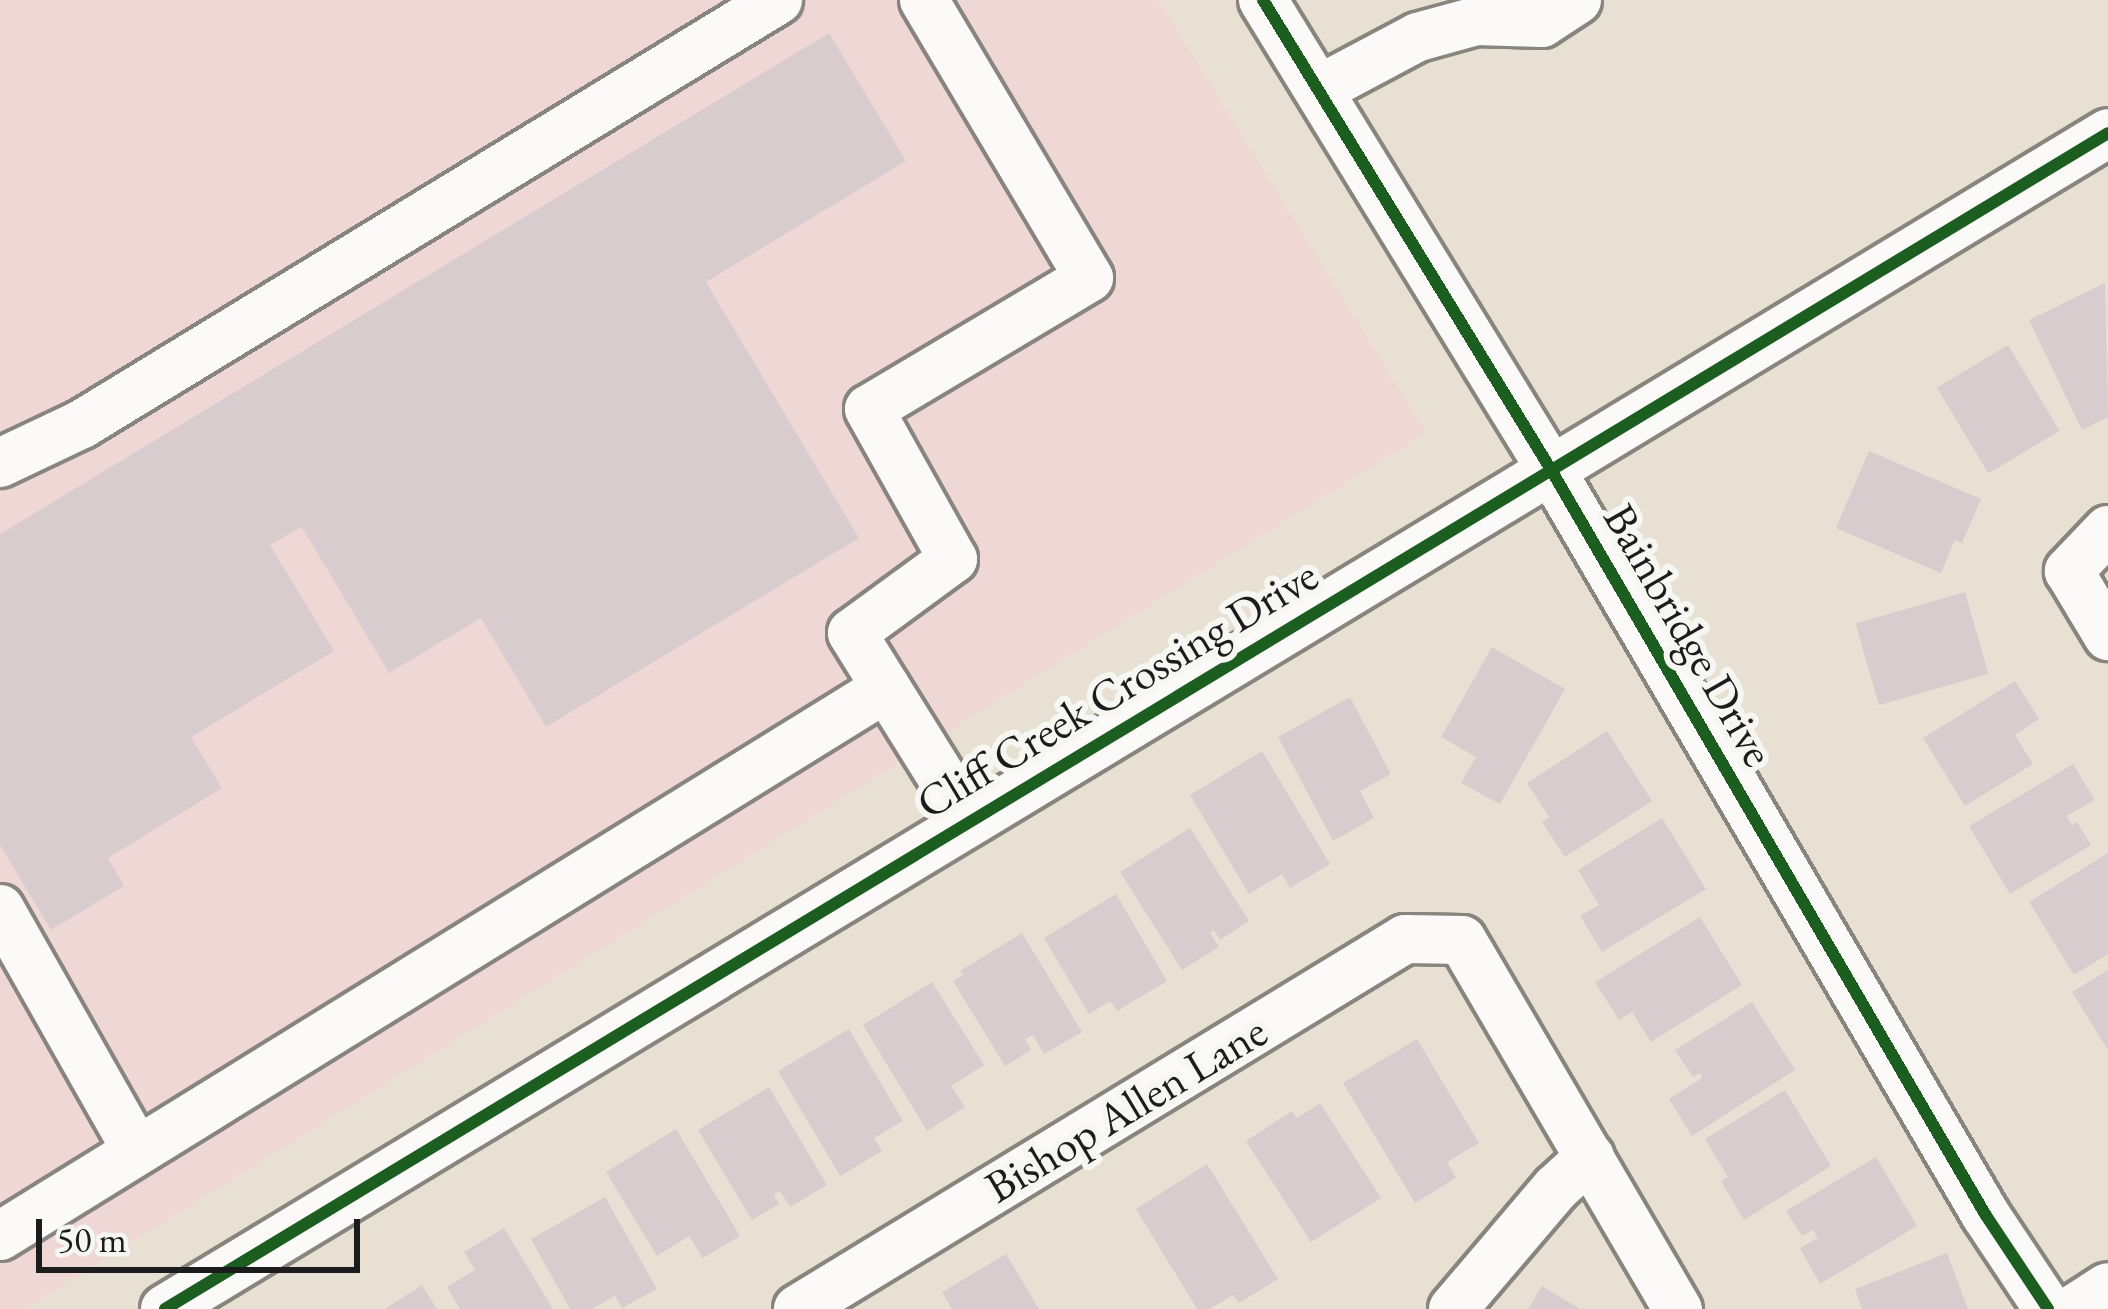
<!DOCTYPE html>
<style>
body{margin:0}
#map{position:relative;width:2108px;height:1309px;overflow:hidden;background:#e8e1d3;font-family:"EB Garamond",serif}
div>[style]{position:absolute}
.built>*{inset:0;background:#efd7d6}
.building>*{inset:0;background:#d9cccf;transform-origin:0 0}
.roads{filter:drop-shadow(3px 0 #88857e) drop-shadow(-3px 0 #88857e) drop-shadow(0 3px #88857e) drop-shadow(0 -3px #88857e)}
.minor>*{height:48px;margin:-24px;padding:0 24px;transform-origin:24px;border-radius:24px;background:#fcfaf8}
.cycleway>*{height:12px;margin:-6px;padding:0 6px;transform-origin:6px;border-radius:6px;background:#1b5e20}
span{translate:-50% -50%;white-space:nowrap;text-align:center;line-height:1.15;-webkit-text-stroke:12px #f6f6f2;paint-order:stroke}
.street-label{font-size:45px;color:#1c1c1c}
.scale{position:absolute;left:36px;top:1219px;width:324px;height:54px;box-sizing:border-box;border:6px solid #1c1c1c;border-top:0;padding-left:15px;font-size:36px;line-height:42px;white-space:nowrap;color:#1c1c1c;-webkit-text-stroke:9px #f6f6f2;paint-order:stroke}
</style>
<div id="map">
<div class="built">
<div style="clip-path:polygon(0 0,1158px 0,1426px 433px,25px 1309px,0 1309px)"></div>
</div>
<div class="building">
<div style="clip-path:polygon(829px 33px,906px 161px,706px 282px,859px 538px,546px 727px,481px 618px,389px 673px,302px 527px,270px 545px,334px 651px,191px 737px,222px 788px,108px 858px,124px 886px,51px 930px,0 845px,0 534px)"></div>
<div style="clip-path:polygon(2105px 283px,2108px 417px,2082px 430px,2029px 320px)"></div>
<div style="left:2008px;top:345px;width:100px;height:83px;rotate:59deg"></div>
<div style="clip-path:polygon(1869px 451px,1981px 499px,1962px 543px,1955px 540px,1941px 573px,1836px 528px)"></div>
<div style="left:1965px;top:592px;width:85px;height:114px;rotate:74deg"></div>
<div style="clip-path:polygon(1492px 647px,1565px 689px,1500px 804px,1461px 783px,1476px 757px,1441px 737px)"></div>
<div style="clip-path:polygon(2015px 681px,2039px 719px,2015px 735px,2033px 764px,1965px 806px,1923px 738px)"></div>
<div style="clip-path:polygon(1350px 697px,1391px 774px,1360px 791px,1374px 818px,1333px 841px,1278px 737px)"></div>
<div style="clip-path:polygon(1607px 731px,1652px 801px,1565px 857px,1542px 822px,1549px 817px,1527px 783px)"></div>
<div style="clip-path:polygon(1262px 751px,1330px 864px,1290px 888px,1282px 874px,1249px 894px,1190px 795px)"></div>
<div style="clip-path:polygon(2073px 764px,2095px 800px,2066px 816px,2072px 825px,2077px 822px,2091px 845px,2010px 894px,1969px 826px)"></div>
<div style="clip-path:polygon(1662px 818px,1706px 889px,1602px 952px,1580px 916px,1599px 905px,1578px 870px)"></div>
<div style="clip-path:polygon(1190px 828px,1249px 921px,1220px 940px,1214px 930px,1210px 933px,1219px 947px,1182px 970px,1120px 872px)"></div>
<div style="clip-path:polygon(2108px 853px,2108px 954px,2074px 975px,2029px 902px)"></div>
<div style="clip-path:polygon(1116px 894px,1167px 981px,1117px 1011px,1110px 1001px,1089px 1014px,1044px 938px)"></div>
<div style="clip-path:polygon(1700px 917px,1742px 985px,1651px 1042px,1632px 1012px,1619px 1020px,1595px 982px)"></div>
<div style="clip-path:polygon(1022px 933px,1082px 1032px,1044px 1054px,1033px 1035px,1025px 1039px,1031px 1050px,1005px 1066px,953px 981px,963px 975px,960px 971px)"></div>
<div style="clip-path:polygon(2108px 970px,2108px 1050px,2072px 992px)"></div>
<div style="clip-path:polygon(932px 982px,984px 1065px,951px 1086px,965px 1107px,927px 1131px,863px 1025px)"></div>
<div style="clip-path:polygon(1752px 1002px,1795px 1070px,1692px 1136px,1669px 1099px,1702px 1078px,1700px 1073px,1693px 1077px,1675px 1050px)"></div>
<div style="clip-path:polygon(849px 1029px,903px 1121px,874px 1138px,882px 1151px,840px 1176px,778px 1071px)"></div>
<div style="clip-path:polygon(1417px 1039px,1479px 1143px,1447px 1162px,1456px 1178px,1415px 1203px,1343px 1083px)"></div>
<div style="clip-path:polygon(769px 1087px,827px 1185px,790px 1207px,780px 1191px,774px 1194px,779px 1204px,752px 1220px,698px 1130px)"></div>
<div style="clip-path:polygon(1785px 1090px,1831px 1166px,1744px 1220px,1721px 1181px,1728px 1177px,1705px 1139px)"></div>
<div style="clip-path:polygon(1320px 1103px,1381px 1198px,1311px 1242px,1246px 1141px,1292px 1111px,1297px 1118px)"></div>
<div style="clip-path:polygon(676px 1129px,740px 1236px,703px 1258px,689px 1236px,657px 1256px,606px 1172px)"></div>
<div style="clip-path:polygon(1876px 1157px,1917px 1226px,1820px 1284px,1800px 1248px,1818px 1238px,1813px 1230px,1802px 1236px,1786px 1211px)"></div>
<div style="clip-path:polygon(1207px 1164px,1278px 1279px,1239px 1303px,1233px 1295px,1210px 1309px,1197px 1309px,1136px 1209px)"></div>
<div style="clip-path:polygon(605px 1197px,657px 1289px,622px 1308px,615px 1296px,592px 1309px,570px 1309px,531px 1239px)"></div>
<div style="clip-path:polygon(504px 1228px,553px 1309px,460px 1309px,447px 1287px,475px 1270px,464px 1252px)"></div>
<div style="clip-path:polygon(1947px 1253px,1968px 1309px,1862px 1309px,1855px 1289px)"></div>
<div style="clip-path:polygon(1006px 1254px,1039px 1309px,952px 1309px,942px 1292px)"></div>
<div style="clip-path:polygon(422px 1285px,437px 1309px,385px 1309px)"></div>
<div style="clip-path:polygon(1542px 1286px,1580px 1309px,1528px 1309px)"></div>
</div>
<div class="roads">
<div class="minor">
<div style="left:924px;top:0;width:323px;rotate:59.3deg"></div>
<div style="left:1089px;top:278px;width:256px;rotate:149.2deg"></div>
<div style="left:869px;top:409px;width:172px;rotate:60.8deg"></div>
<div style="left:953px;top:559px;width:125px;rotate:143.8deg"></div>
<div style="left:852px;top:633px;width:221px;rotate:58.1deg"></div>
<div style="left:1263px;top:0;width:549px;rotate:58.48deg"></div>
<div style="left:1550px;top:468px;width:864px;rotate:59.75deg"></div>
<div style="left:1985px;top:1214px;width:114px;rotate:56.4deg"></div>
<div style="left:1320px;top:89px;width:111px;rotate:-28deg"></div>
<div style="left:1418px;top:37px;width:60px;rotate:-15.4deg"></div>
<div style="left:1476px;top:21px;width:66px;rotate:1.7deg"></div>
<div style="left:1542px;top:23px;width:42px;rotate:-33.3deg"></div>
<div style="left:0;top:463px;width:91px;rotate:-25.4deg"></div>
<div style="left:82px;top:424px;width:815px;rotate:-31.35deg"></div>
<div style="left:2108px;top:530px;width:57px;rotate:133.6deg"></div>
<div style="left:2069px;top:571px;width:76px;rotate:59deg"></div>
<div style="left:0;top:909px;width:278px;rotate:60.5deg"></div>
<div style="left:0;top:1236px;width:1042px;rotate:-31.74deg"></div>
<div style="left:165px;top:1309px;width:2271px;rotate:-31.18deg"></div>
<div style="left:798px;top:1309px;width:711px;rotate:-31.36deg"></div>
<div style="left:1405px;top:939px;width:57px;rotate:1deg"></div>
<div style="left:1462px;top:940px;width:428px;rotate:59.7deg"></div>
<div style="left:1453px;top:1309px;width:159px;rotate:-49.6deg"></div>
<div style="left:1556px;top:1188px;width:46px;rotate:-42.4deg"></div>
<div style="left:2074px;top:1309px;width:40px;rotate:-32.9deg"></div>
</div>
</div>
<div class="cycleway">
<div style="left:1263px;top:0;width:549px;rotate:58.48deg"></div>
<div style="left:1550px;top:468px;width:864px;rotate:59.75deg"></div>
<div style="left:1985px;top:1214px;width:114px;rotate:56.4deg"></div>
<div style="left:165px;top:1309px;width:2271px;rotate:-31.18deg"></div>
</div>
<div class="street-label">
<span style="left:1689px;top:635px;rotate:60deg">Bainbridge Drive</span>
<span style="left:1117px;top:689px;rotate:-31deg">Cliff Creek Crossing Drive</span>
<span style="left:1126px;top:1109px;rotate:-31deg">Bishop Allen Lane</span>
</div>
<div class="scale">50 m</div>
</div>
